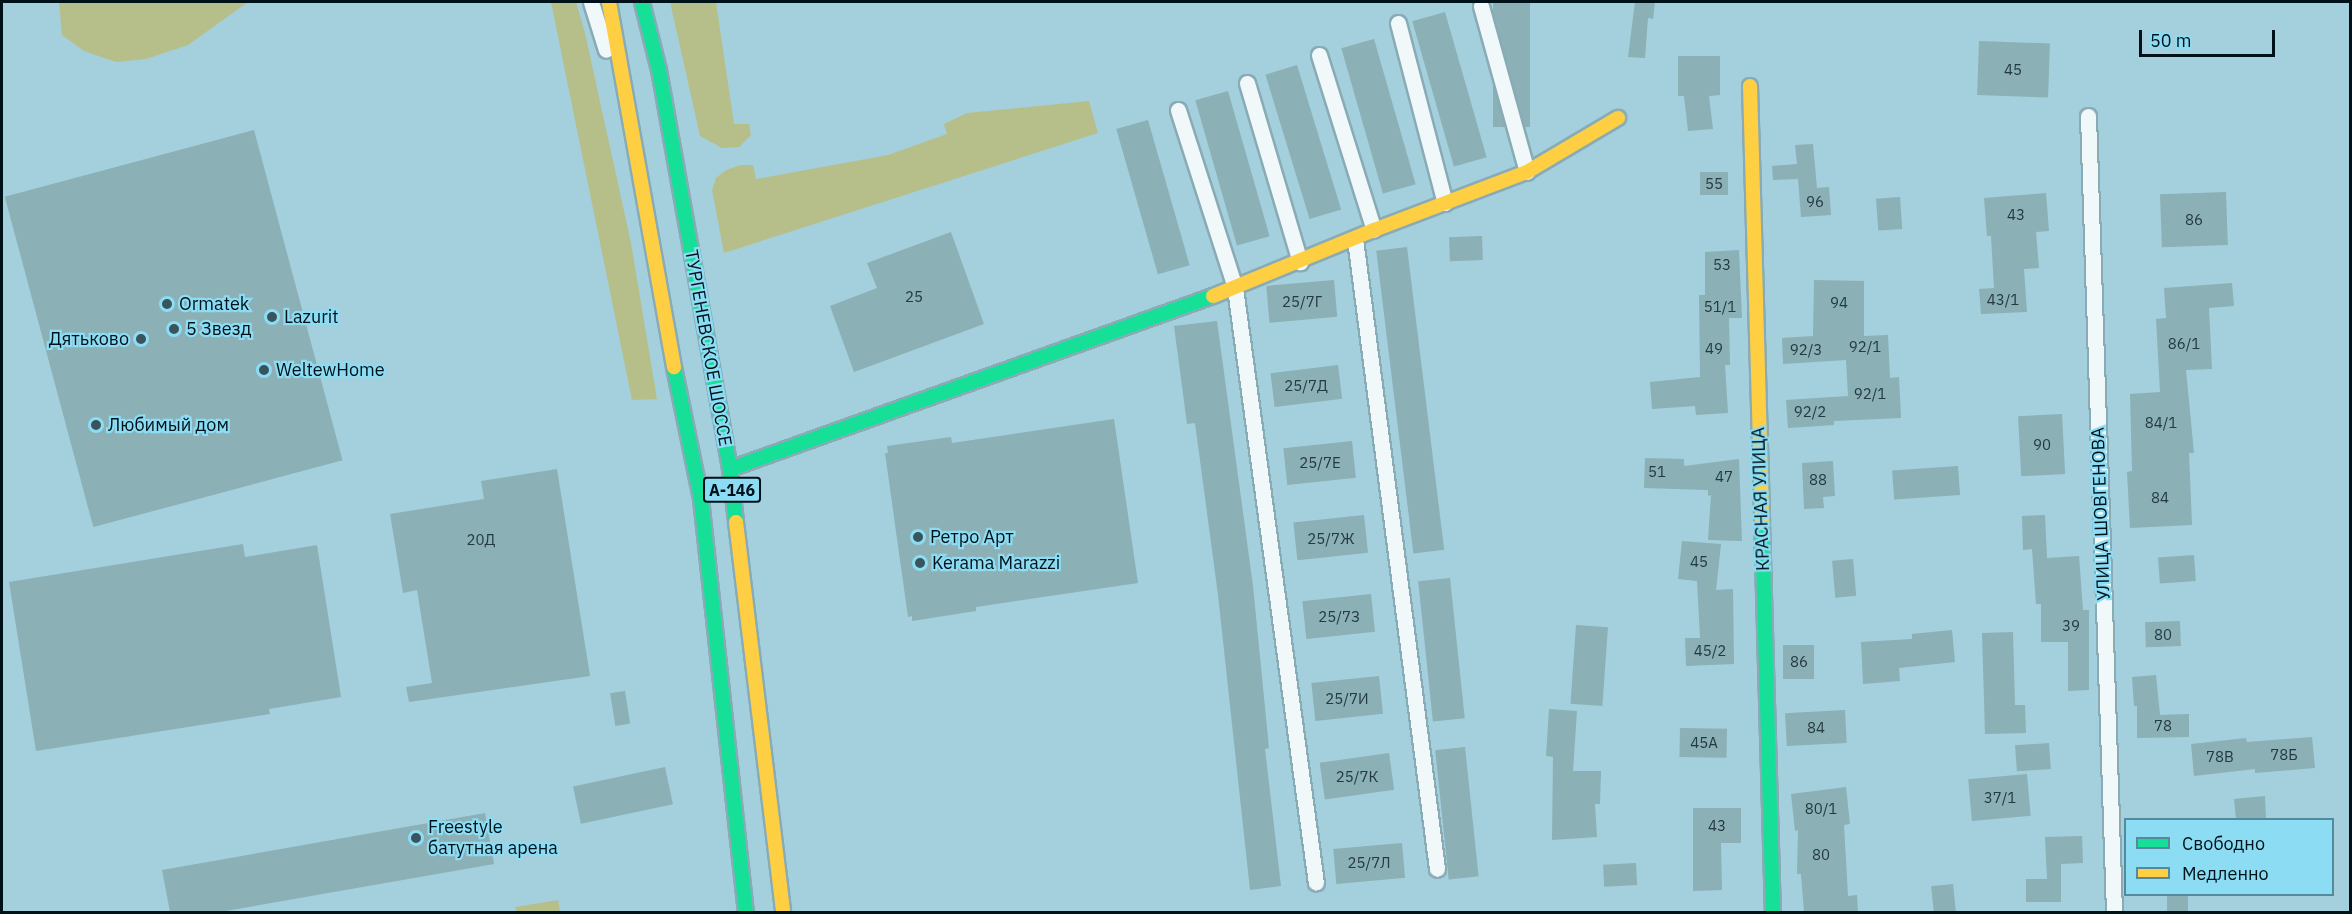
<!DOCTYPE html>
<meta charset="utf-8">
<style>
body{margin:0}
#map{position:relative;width:2352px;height:914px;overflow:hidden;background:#a4cfdc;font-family:"IBM Plex Sans",sans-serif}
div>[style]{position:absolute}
.green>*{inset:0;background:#b6bf8a}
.building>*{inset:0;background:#8bb0b6;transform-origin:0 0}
.roads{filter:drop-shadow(2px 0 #88abb6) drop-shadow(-2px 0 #88abb6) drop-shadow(0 2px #88abb6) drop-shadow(0 -2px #88abb6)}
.street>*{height:15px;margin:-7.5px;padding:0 7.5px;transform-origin:7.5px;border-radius:7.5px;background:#f1f8fa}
.fast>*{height:14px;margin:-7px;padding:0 7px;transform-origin:7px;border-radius:7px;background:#16e098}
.slow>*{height:14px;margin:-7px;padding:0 7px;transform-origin:7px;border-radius:7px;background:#ffcf43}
.dots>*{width:16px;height:16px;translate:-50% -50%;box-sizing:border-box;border:3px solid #8cdcf4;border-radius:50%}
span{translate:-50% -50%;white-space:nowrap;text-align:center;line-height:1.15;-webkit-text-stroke:4.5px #8cdcf4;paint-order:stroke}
.number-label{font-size:15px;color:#233a40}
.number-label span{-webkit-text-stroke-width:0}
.shield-label span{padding:2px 4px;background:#8cdcf4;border:2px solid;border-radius:4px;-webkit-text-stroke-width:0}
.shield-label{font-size:16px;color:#001219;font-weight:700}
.poi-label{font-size:18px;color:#001219}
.left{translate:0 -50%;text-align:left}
.right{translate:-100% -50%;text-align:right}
.street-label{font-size:18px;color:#001219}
.frame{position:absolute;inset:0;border:3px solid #001219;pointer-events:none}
.legend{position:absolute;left:2124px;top:818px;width:210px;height:78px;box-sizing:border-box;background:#8cdcf4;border:2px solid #548b9c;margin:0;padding:8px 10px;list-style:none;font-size:18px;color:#001219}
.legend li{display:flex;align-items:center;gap:12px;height:30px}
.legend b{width:30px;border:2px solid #548b9c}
.scale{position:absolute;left:2139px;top:30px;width:136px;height:27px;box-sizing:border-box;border:3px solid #001219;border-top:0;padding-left:8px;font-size:18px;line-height:21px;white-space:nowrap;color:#001219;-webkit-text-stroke:4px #8cdcf4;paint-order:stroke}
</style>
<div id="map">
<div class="green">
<div style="clip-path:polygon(59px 2px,248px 2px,188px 45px,146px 59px,116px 62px,84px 51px,62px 35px)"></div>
<div style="clip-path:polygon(551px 2px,576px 2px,585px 33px,631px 243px,657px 399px,632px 400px)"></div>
<div style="clip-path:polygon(670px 2px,716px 2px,734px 124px,749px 124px,751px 135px,739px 147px,722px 148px,700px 136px)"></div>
<div style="clip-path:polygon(1089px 101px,1098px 133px,724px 253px,712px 190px,716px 178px,726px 170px,741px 165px,753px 165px,756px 179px,888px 155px,947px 134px,944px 124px,967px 113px)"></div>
<div style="clip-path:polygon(558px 900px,560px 912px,517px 912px,515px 907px)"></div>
</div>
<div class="building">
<div style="left:1493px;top:2px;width:37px;height:125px"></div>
<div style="clip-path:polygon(1635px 2px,1655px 2px,1653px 19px,1648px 18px,1645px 58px,1628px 57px)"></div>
<div style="left:1445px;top:12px;width:151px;height:34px;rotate:74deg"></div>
<div style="left:1374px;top:39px;width:151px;height:34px;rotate:74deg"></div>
<div style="left:1979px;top:41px;width:71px;height:54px;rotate:2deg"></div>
<div style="clip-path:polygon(1678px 56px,1720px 56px,1720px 95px,1709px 96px,1713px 129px,1688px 131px,1684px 96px,1678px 96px)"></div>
<div style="left:1297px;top:65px;width:151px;height:33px;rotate:73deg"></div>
<div style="left:1228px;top:91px;width:151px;height:34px;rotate:74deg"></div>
<div style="left:1148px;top:120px;width:151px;height:33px;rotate:74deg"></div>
<div style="left:254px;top:130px;width:342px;height:258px;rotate:75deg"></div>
<div style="clip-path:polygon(1813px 144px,1817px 188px,1829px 187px,1831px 215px,1801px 217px,1798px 179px,1773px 180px,1772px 166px,1797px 164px,1795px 145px)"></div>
<div style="left:1728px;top:172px;width:23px;height:28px;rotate:90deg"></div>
<div style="left:2226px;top:192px;width:53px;height:66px;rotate:88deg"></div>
<div style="clip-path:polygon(2046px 193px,2049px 231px,2036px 232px,2039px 268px,2024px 269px,2027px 312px,1981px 314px,1979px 289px,1994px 288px,1991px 236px,1987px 236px,1984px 198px)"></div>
<div style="left:1900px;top:197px;width:32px;height:24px;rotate:86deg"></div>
<div style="clip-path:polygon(951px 232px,984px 324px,854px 372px,830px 306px,877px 288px,867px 263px)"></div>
<div style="left:1482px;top:236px;width:24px;height:33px;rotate:88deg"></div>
<div style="left:1407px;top:247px;width:305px;height:31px;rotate:83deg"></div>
<div style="clip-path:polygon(1739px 250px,1742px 318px,1729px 318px,1730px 365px,1725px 365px,1728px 413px,1696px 415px,1695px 406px,1652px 409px,1650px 382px,1700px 377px,1699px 295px,1705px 295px,1705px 252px)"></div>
<div style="left:1334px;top:280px;width:37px;height:68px;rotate:85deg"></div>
<div style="clip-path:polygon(1814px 280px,1864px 281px,1864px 336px,1888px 335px,1890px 378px,1899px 377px,1901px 418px,1834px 421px,1834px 425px,1788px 428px,1786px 400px,1848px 396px,1846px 360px,1783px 364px,1782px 338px,1813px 336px)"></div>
<div style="clip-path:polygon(2232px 283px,2234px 306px,2209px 308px,2212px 369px,2186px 370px,2194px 453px,2189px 453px,2192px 525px,2130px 528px,2127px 472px,2132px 471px,2130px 394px,2160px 392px,2156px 319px,2166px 318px,2164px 288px)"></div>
<div style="clip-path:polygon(1217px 321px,1253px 586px,1269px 748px,1265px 749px,1281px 886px,1250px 890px,1218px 595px,1195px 423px,1187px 424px,1174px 326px)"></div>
<div style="left:1338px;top:365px;width:34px;height:68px;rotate:83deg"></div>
<div style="left:2062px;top:414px;width:60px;height:44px;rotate:87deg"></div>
<div style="clip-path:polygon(1114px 419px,1138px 583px,976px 607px,976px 611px,912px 621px,912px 616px,908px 617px,885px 453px,888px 453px,887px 446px,951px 437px,952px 443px)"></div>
<div style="left:1352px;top:441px;width:37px;height:69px;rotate:84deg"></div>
<div style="clip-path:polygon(1645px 458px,1684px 459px,1684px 466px,1739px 459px,1742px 541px,1708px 540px,1711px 495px,1708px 496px,1708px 490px,1644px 488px)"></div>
<div style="clip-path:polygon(1833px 461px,1835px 496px,1823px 497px,1824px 508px,1804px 509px,1802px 463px)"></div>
<div style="left:1958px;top:466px;width:29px;height:66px;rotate:86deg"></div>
<div style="clip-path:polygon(557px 469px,590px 676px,409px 702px,406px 687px,432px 683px,417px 590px,403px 593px,390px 514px,484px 499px,481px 481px)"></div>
<div style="left:1364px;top:515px;width:38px;height:71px;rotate:84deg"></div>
<div style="clip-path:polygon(2045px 515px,2047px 558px,2079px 556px,2083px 610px,2089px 610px,2089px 690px,2068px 691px,2068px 642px,2041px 642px,2041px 604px,2036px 604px,2032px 549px,2023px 550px,2022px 516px)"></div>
<div style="clip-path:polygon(1682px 541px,1721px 544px,1716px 590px,1733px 589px,1734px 664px,1686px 666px,1685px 638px,1700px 638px,1697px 581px,1678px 579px)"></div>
<div style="clip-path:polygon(243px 544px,245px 557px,317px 545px,341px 697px,269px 709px,270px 714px,36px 751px,9px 582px)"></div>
<div style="left:2194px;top:555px;width:26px;height:36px;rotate:86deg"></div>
<div style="left:1853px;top:559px;width:37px;height:21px;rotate:85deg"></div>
<div style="left:1450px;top:578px;width:141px;height:32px;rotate:84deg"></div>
<div style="left:1371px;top:594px;width:38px;height:69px;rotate:84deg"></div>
<div style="left:2180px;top:621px;width:25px;height:35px;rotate:88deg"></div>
<div style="left:1576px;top:625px;width:32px;height:79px;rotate:4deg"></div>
<div style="clip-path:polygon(1952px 630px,1955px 662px,1899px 668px,1900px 681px,1863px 684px,1861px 642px,1912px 639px,1912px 634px)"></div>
<div style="clip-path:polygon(2013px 632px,2015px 705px,2025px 705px,2026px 733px,1985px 734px,1982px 633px)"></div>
<div style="left:1783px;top:645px;width:31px;height:34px"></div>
<div style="clip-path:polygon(2156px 675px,2160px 715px,2189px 714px,2189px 737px,2137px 738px,2137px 706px,2134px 706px,2132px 677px)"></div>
<div style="left:1379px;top:676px;width:38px;height:68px;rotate:84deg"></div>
<div style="left:625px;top:691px;width:33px;height:15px;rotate:81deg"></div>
<div style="clip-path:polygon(1549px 709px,1577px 711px,1573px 771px,1601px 771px,1600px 804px,1595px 804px,1597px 837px,1552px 840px,1553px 757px,1546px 756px)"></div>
<div style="left:1845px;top:710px;width:33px;height:60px;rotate:87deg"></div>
<div style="left:1680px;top:728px;width:47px;height:29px;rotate:1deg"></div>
<div style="clip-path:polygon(2312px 737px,2315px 768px,2255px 773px,2255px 769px,2194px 776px,2191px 744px,2246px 738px,2247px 742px)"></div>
<div style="left:2049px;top:743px;width:26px;height:34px;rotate:86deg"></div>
<div style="left:1465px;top:747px;width:130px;height:30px;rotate:84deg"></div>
<div style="left:1389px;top:753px;width:37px;height:70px;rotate:82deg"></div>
<div style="left:665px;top:767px;width:38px;height:94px;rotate:78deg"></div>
<div style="left:2027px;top:774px;width:42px;height:59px;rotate:85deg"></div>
<div style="clip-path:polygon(1846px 787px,1850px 824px,1844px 825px,1848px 896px,1857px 895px,1858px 912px,1804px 912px,1801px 874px,1797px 874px,1798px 830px,1795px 831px,1791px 794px)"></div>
<div style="clip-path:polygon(2265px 796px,2266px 819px,2236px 819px,2234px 799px)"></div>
<div style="clip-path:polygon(1693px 808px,1741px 808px,1741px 843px,1721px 843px,1722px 890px,1693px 891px)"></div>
<div style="clip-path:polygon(485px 813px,494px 864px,220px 912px,170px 912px,162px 870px)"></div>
<div style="clip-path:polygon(2082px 836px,2083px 863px,2061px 864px,2061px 902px,2026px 902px,2026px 879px,2047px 879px,2045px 837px)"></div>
<div style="left:1402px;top:843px;width:35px;height:69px;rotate:85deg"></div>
<div style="left:1636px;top:863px;width:22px;height:33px;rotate:87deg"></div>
<div style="left:1953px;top:884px;width:28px;height:22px;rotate:84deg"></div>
<div style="left:2167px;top:894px;width:21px;height:18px"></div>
</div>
<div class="roads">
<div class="street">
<div style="left:591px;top:2px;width:50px;rotate:72.6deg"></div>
<div style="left:1481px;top:6px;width:172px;rotate:74.5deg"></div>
<div style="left:1398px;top:23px;width:186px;rotate:75.4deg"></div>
<div style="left:1319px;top:55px;width:183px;rotate:72.6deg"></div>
<div style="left:1247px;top:83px;width:187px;rotate:73.5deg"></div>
<div style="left:1178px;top:110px;width:187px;rotate:72.2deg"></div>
<div style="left:1235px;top:288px;width:600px;rotate:82.25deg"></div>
<div style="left:2088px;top:116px;width:796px;rotate:88.13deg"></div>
<div style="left:1355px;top:239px;width:635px;rotate:82.58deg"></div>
</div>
<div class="fast">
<div style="left:642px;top:2px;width:70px;rotate:76deg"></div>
<div style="left:659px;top:70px;width:405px;rotate:79.9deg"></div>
<div style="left:730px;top:469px;width:53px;rotate:83.5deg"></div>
<div style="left:674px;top:367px;width:135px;rotate:78.4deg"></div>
<div style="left:701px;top:499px;width:415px;rotate:83.8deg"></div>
<div style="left:730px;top:469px;width:513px;rotate:-19.71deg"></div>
<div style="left:1762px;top:523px;width:389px;rotate:88.4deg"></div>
</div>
<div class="slow">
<div style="left:609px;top:2px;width:371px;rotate:79.9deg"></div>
<div style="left:1750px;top:86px;width:437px;rotate:88.4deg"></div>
<div style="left:1213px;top:296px;width:174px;rotate:-22.3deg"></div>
<div style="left:1374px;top:230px;width:164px;rotate:-20.8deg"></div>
<div style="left:1527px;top:172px;width:106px;rotate:-30.7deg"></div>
<div style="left:736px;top:522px;width:393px;rotate:83.1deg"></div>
</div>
</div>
<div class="dots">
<div style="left:167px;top:304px;background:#39545d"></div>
<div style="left:272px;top:317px;background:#39545d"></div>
<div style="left:174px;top:329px;background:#39545d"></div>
<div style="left:141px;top:339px;background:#39545d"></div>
<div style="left:264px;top:370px;background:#39545d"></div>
<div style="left:96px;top:425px;background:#39545d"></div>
<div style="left:918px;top:537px;background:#39545d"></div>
<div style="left:920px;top:563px;background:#39545d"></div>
<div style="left:416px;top:838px;background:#39545d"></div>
</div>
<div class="number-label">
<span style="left:2013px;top:70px">45</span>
<span style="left:1714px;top:184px">55</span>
<span style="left:1815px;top:202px">96</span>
<span style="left:2016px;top:215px">43</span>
<span style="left:2194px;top:220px">86</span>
<span style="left:1722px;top:265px">53</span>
<span style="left:914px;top:297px">25</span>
<span style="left:2003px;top:300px">43/1</span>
<span style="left:1302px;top:302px">25/7Г</span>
<span style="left:1839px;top:303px">94</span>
<span style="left:1720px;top:307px">51/1</span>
<span style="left:2184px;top:344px">86/1</span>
<span style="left:1865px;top:347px">92/1</span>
<span style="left:1714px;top:349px">49</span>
<span style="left:1806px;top:350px">92/3</span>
<span style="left:1306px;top:386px">25/7Д</span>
<span style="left:1870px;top:394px">92/1</span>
<span style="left:1810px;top:412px">92/2</span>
<span style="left:2161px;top:423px">84/1</span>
<span style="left:2042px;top:445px">90</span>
<span style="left:1320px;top:463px">25/7Е</span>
<span style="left:1657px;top:472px">51</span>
<span style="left:1724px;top:477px">47</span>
<span style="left:1818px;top:480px">88</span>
<span style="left:2160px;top:498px">84</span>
<span style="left:1331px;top:539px">25/7Ж</span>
<span style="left:481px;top:540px">20Д</span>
<span style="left:1699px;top:562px">45</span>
<span style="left:1339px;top:617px">25/7З</span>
<span style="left:2071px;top:626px">39</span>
<span style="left:2163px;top:635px">80</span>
<span style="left:1710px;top:651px">45/2</span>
<span style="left:1799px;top:662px">86</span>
<span style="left:1347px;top:699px">25/7И</span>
<span style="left:2163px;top:726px">78</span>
<span style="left:1816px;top:728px">84</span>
<span style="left:1704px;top:743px">45А</span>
<span style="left:2284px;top:755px">78Б</span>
<span style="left:2220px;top:757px">78В</span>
<span style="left:1357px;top:777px">25/7К</span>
<span style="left:2000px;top:798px">37/1</span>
<span style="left:1821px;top:809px">80/1</span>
<span style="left:1717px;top:826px">43</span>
<span style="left:1821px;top:855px">80</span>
<span style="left:1369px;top:863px">25/7Л</span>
</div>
<div class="shield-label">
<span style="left:732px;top:490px">А-146</span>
</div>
<div class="poi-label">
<span class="left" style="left:179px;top:304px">Ormatek</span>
<span class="left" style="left:284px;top:317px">Lazurit</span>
<span class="left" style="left:186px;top:329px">5 Звезд</span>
<span class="right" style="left:129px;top:339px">Дятьково</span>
<span class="left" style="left:276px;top:370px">WeltewHome</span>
<span class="left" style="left:108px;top:425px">Любимый дом</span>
<span class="left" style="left:930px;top:537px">Ретро Арт</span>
<span class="left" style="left:932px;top:563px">Kerama Marazzi</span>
<span class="left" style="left:428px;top:838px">Freestyle<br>батутная арена</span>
</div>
<div class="street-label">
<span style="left:708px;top:348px;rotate:80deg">ТУРГЕНЕВСКОЕ ШОССЕ</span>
<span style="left:1761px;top:499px;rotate:-92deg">КРАСНАЯ УЛИЦА</span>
<span style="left:2101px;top:514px;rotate:-92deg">УЛИЦА ШОВГЕНОВА</span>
</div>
<div class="frame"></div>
<ul class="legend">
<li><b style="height:8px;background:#16e098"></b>Свободно</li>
<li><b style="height:8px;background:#ffcf43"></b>Медленно</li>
</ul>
<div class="scale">50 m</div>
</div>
